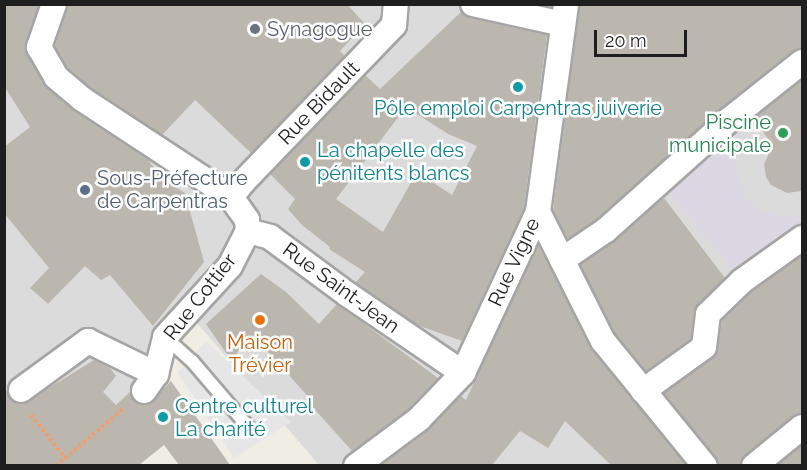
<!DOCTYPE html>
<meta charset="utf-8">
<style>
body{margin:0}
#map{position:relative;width:807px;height:470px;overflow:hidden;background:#efede4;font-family:Raleway,sans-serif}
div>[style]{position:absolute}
.residential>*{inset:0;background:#dcdbdb}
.parking>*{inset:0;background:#e6e6e6}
.plaza>*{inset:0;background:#dbd8e4}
.building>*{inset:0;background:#bbb7ae}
.path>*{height:4px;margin-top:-2px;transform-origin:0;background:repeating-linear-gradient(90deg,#f59c6f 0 3px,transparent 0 6px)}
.roads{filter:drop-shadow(2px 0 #a5a5a5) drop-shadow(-2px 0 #a5a5a5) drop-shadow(0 2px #a5a5a5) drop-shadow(0 -2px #a5a5a5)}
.service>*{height:12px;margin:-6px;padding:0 6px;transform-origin:6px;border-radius:6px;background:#fff}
.minor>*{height:24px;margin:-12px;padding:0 12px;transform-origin:12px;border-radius:12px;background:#fff}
.dots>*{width:16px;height:16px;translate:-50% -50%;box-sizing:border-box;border:3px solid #fff;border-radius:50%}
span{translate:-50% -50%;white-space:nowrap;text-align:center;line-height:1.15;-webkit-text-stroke:5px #fff;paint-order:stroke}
.worship-label{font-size:20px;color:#5b616d}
.left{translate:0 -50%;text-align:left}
.street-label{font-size:20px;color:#1e1e1e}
.culture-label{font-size:20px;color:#0d838f}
.leisure-label{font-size:20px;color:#27864d}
.right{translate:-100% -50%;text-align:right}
.service-label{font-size:20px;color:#4e5e75}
.food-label{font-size:20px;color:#c56008}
.frame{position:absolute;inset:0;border:6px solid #1e1e1e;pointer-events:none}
.scale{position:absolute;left:594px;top:30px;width:93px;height:27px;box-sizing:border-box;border:3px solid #1e1e1e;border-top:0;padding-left:8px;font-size:18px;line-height:21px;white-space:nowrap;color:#1e1e1e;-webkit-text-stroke:4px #fff;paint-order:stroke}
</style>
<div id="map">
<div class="residential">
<div style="clip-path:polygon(4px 5px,802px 5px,802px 465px,319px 465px,179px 302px,156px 330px,140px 389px,43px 465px,5px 465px)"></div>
</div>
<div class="parking">
<div style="clip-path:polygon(206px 341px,291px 422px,234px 458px,178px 373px)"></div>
</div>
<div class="plaza">
<div style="clip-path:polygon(729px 120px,744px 138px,734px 159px,745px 197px,759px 210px,785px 217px,802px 214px,802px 238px,742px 281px,660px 181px)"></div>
</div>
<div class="building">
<div style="clip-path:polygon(4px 4px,39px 4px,25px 48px,47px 88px,74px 111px,148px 160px,164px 180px,185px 193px,204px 262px,153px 326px,110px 275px,101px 280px,85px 266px,48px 304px,30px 288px,49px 268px,4px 213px,4px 147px,30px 127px,4px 86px)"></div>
<div style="clip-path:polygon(68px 4px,347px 4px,365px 24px,340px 51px,345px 56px,251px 153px,195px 100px,162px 135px,91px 88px,67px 68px,55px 46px)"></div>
<div style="clip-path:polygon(580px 4px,802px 4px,802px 48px,793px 51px,736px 96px,597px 219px,568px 239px,553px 210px)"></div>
<div style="clip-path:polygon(evenodd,461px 12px,470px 18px,547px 35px,524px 208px,462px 341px,417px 325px,355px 283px,365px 272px,329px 249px,330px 247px,302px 225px,288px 209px,295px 199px,270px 174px,365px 75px,380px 89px,461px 12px,406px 107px,448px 134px,477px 146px,452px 195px,417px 172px,383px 232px,336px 199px,406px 107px)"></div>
<div style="clip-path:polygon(802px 80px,802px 191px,787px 193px,771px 185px,766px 177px,764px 164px,773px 145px,753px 119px)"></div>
<div style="clip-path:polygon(664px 198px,725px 278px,698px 304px,694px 312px,691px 339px,646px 371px,615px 333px,580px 265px,615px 241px)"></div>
<div style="clip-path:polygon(538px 245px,592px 350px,686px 465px,611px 465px,565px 421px,548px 448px,520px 431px,492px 465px,381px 465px,428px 430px,461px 396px,466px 400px)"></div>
<div style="clip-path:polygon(802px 255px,802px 413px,793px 416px,745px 455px,740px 465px,719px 465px,716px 457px,664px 393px,716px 355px,722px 321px,751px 292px)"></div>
<div style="clip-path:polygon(261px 274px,286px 292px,319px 324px,337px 304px,438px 378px,410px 408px,352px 451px,309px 403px,312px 401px,253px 335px,231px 360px,206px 324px)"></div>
<div style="clip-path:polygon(94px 360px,110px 368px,116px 376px,103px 392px,116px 405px,130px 392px,136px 403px,149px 404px,171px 381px,230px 465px,179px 465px,164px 445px,139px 465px,4px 465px,4px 385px,10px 399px,23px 404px)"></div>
<div style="clip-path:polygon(802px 445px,802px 465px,777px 465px)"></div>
</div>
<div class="path">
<div style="left:31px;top:415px;width:55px;rotate:51.7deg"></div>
<div style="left:56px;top:466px;width:89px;rotate:-40.5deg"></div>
</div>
<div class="roads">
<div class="service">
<div style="left:165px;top:337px;width:36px;rotate:42deg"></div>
<div style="left:192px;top:361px;width:91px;rotate:49.5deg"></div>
</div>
<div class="minor">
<div style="left:54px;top:4px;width:46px;rotate:109.2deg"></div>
<div style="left:39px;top:47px;width:34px;rotate:60deg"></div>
<div style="left:56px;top:77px;width:34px;rotate:40deg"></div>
<div style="left:82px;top:99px;width:178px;rotate:33.3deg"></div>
<div style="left:231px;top:197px;width:28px;rotate:55deg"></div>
<div style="left:247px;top:220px;width:11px;rotate:85deg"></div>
<div style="left:248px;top:231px;width:23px;rotate:15deg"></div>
<div style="left:270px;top:237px;width:96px;rotate:36.5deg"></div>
<div style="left:347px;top:294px;width:140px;rotate:34.3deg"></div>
<div style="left:473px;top:4px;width:92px;rotate:12.5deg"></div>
<div style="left:231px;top:197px;width:19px;rotate:-51deg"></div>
<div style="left:243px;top:182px;width:218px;rotate:-46.1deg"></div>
<div style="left:394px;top:25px;width:21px;rotate:-85deg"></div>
<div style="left:538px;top:212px;width:144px;rotate:63.3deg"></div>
<div style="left:603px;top:341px;width:161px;rotate:50.8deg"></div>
<div style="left:562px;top:260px;width:53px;rotate:-34.3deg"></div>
<div style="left:606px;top:230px;width:165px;rotate:-41.8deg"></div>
<div style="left:729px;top:120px;width:93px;rotate:-38.5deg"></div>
<div style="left:21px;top:390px;width:83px;rotate:-36.2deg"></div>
<div style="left:88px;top:341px;width:76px;rotate:25.9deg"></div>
<div style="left:144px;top:391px;width:21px;rotate:-55deg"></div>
<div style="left:156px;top:374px;width:38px;rotate:-76deg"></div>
<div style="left:165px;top:337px;width:96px;rotate:-47.5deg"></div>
<div style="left:230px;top:266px;width:39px;rotate:-63deg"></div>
<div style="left:643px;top:391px;width:75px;rotate:-35.8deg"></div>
<div style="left:704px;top:347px;width:33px;rotate:-83deg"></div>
<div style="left:708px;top:314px;width:47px;rotate:-44.1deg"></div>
<div style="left:742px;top:281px;width:74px;rotate:-35.6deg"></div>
<div style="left:356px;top:466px;width:79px;rotate:-36.7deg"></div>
<div style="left:419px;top:419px;width:64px;rotate:-46.3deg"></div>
<div style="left:463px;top:373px;width:178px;rotate:-65deg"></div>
<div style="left:538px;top:212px;width:210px;rotate:-82.3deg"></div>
<div style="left:754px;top:466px;width:62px;rotate:-39.1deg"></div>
</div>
</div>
<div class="dots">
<div style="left:255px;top:29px;background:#6b7280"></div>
<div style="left:518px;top:87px;background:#0f9aa8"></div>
<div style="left:783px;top:133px;background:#2e9e5b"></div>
<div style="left:305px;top:162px;background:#0f9aa8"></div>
<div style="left:85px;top:190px;background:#5c6f8a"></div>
<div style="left:260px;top:320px;background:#e8710a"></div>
<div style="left:163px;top:417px;background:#0f9aa8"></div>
</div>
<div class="worship-label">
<span class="left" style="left:267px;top:29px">Synagogue</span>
</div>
<div class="street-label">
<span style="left:319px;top:103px;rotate:-46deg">Rue Bidault</span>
<span style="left:514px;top:262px;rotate:-65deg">Rue Vigne</span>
<span style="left:341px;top:288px;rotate:36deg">Rue Saint-Jean</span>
<span style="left:200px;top:297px;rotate:-52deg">Rue Cottier</span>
</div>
<div class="culture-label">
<span style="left:518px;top:108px">Pôle emploi Carpentras juiverie</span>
<span class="left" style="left:317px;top:162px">La chapelle des<br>pénitents blancs</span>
<span class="left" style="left:175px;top:418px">Centre culturel<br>La charité</span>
</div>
<div class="leisure-label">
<span class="right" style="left:771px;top:134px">Piscine<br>municipale</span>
</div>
<div class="service-label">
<span class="left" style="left:97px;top:190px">Sous-Préfecture<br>de Carpentras</span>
</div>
<div class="food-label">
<span style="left:260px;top:354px">Maison<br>Trévier</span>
</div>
<div class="frame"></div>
<div class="scale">20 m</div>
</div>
